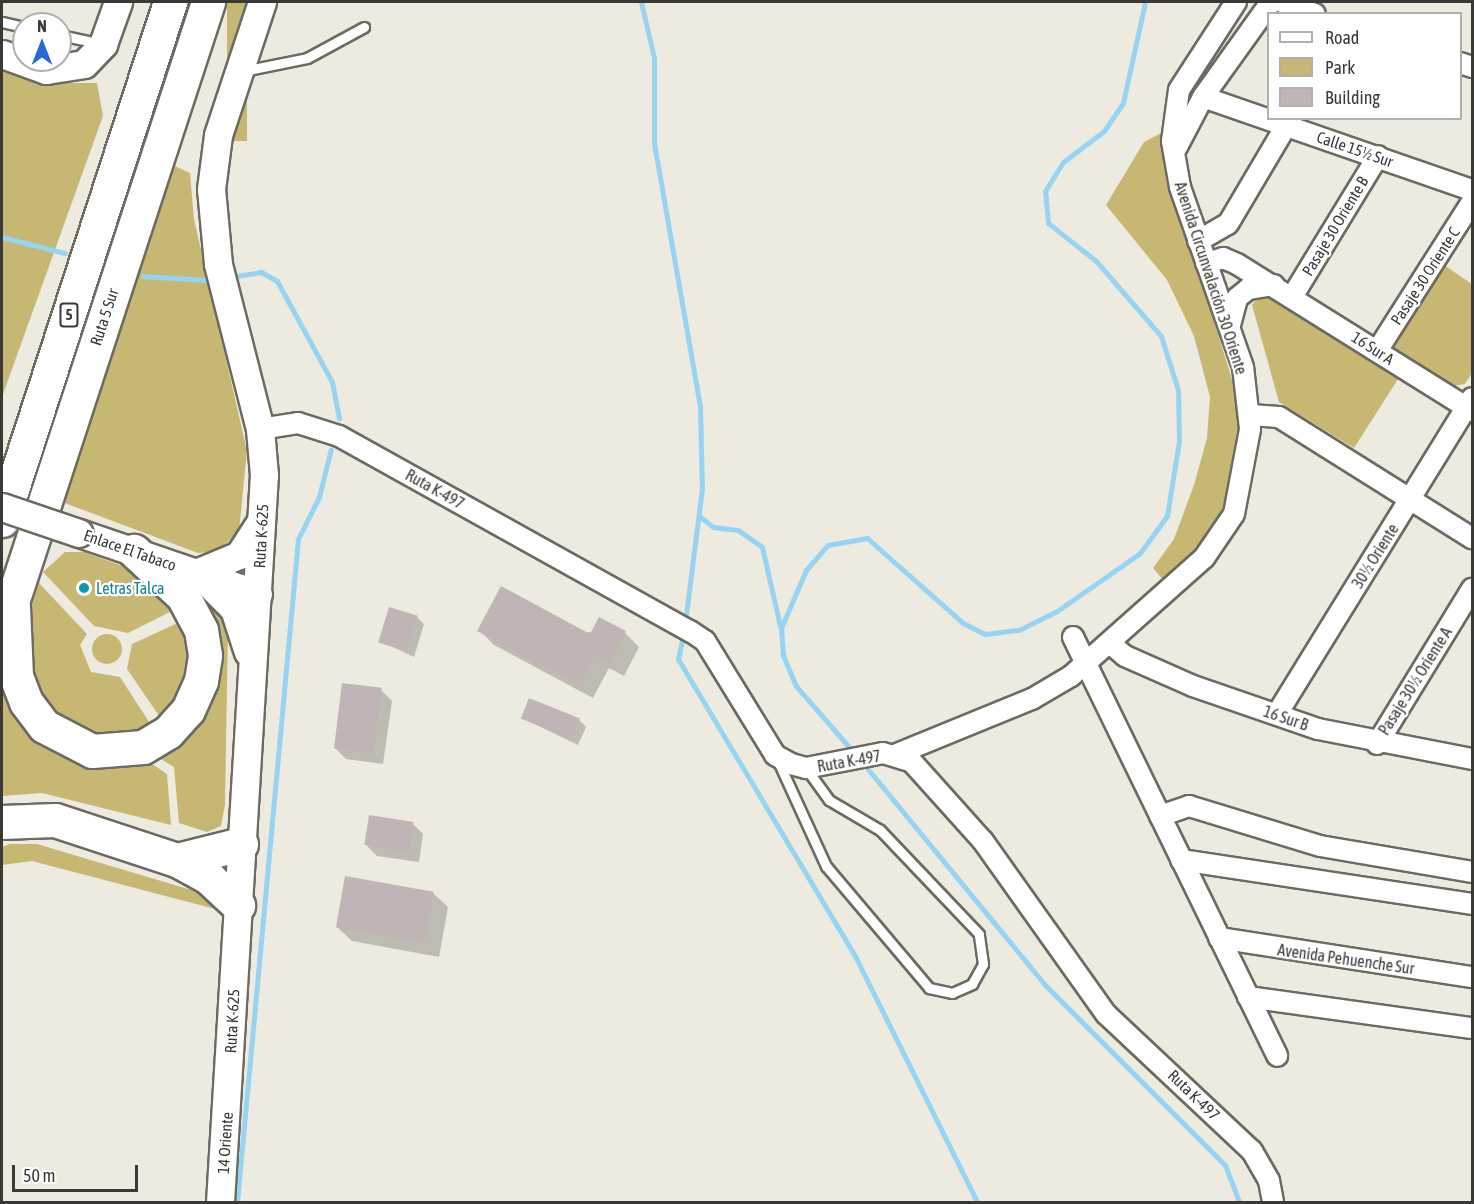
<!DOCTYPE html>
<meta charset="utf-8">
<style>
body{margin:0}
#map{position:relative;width:1474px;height:1204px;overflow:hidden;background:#edebe0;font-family:"Asap Condensed",sans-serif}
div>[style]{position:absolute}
.green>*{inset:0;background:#c6b872;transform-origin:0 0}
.round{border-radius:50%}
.shadow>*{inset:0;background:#0003}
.stream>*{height:5px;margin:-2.5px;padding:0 2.5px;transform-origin:2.5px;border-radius:2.5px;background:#97d4f2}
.building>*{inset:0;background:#c1b4b4;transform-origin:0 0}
.roads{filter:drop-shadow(2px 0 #6c6a61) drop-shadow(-2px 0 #6c6a61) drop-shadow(0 2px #6c6a61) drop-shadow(0 -2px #6c6a61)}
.lane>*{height:9px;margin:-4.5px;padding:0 4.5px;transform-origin:4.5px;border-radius:4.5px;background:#fff}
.street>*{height:20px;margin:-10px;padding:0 10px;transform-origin:10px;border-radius:10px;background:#fff}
.secondary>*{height:27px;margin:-13.5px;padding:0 13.5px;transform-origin:13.5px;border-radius:13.5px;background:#fff}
.highway>*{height:33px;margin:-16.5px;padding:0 16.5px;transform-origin:16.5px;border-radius:16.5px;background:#fff}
.bridges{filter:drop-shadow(2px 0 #6c6a61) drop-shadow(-2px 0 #6c6a61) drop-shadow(0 2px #6c6a61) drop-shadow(0 -2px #6c6a61)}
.secondary-bridge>*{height:27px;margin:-13.5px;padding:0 13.5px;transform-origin:13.5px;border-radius:13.5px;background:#fff}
.dots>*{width:16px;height:16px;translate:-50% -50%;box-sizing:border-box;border:3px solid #fff;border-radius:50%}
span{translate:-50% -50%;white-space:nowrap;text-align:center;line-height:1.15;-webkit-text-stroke:4.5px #fff;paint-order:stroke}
.shield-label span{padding:2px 4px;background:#fff;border:2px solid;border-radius:4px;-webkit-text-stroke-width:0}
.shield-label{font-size:15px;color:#3a3935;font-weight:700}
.street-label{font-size:16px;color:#3a3935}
.culture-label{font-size:16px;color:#0d838f}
.left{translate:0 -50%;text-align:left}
.frame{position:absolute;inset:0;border:3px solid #3a3935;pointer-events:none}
.legend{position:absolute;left:1267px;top:12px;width:195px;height:108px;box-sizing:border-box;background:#fff;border:2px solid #b0b0ae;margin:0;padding:8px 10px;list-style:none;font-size:18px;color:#3a3935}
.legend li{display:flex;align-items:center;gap:12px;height:30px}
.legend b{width:30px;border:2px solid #b0b0ae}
.north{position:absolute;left:12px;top:12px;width:60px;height:60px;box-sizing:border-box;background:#fff;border:2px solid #b0b0ae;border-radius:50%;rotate:0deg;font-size:16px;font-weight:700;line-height:24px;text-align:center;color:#3a3935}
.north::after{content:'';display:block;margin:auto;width:21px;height:27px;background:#2a68d5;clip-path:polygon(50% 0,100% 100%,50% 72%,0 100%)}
.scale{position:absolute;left:12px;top:1165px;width:126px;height:27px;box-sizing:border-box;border:3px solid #3a3935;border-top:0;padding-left:8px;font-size:18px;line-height:21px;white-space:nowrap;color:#3a3935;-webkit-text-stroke:4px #fff;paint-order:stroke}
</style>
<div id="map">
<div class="green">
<div style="left:227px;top:2px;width:20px;height:139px"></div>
<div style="clip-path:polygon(2px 72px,48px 83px,97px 83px,103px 116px,2px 397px)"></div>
<div style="clip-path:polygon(1163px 132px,1190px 244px,1240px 405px,1230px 491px,1214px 527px,1165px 582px,1153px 568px,1174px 539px,1194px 485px,1207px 438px,1210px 397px,1194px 336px,1167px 280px,1106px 205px,1144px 142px)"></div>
<div style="clip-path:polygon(173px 165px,190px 173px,194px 219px,247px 451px,239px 531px,219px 551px,198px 553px,62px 502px,157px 196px)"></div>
<div style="clip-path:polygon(1444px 265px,1472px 284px,1472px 373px,1465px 384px,1453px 386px,1395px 349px,1393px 340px)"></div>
<div style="clip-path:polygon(1272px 296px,1400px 376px,1354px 448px,1279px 402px,1252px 305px,1257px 298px)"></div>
<div style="clip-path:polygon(65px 552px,84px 552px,147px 575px,176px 609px,128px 633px,94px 626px,43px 572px)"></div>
<div style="clip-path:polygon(39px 583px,87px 634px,80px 645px,91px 672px,120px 677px,153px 728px,106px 739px,56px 719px,27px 675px,28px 616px)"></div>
<div style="clip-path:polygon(188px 585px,216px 604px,228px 627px,225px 805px,221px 826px,207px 832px,179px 823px,174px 767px,151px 753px,196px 714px)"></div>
<div style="clip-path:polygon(182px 621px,190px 633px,192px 680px,164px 723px,127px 669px,132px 644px)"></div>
<div class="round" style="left:92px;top:634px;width:30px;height:30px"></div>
<div style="clip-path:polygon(3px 682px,20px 717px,140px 756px,167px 774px,171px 825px,42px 793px,2px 796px)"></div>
<div style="clip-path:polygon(10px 844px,37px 844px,205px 894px,219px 910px,32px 861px,2px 865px,2px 847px)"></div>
</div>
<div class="shadow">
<div style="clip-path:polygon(417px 617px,424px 624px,414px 657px,380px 641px)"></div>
<div style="clip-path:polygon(479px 630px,625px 633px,639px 647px,624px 676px,609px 668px,593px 698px,494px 645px)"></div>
<div style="clip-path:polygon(381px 690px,392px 701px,383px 764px,346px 759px,335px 748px)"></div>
<div style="clip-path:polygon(522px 718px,579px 720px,586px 727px,578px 745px)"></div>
<div style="clip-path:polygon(412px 823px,423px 834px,419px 862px,377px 856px,366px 845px)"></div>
<div style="clip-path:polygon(433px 893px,448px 907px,439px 957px,352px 941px,337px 927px)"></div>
</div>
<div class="stream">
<div style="left:641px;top:2px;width:57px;rotate:76.9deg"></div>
<div style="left:654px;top:58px;width:85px;rotate:90deg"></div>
<div style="left:654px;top:143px;width:268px;rotate:80.1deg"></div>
<div style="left:700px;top:407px;width:81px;rotate:88.6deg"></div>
<div style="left:702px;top:488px;width:135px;rotate:97.2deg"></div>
<div style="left:2px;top:237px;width:65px;rotate:14.3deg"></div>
<div style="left:143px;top:276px;width:63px;rotate:3.6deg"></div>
<div style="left:236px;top:276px;width:25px;rotate:-9deg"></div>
<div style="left:261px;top:272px;width:18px;rotate:29deg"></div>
<div style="left:277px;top:281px;width:115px;rotate:61.4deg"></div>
<div style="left:332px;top:382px;width:37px;rotate:79deg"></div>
<div style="left:699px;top:516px;width:18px;rotate:38deg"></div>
<div style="left:713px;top:527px;width:25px;rotate:7deg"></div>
<div style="left:738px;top:530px;width:29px;rotate:35deg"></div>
<div style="left:762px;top:547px;width:81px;rotate:77.2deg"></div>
<div style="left:684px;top:631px;width:29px;rotate:102deg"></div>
<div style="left:678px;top:659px;width:348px;rotate:59.2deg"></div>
<div style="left:856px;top:958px;width:272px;rotate:63.6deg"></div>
<div style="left:856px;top:755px;width:91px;rotate:-131deg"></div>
<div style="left:796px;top:686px;width:34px;rotate:-113deg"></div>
<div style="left:783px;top:655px;width:27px;rotate:-94deg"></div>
<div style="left:781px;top:628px;width:63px;rotate:-66.7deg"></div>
<div style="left:806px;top:570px;width:33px;rotate:-49deg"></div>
<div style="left:828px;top:545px;width:40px;rotate:-10deg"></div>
<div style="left:867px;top:538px;width:128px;rotate:41.5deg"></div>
<div style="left:963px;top:623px;width:25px;rotate:27deg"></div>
<div style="left:985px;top:634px;width:34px;rotate:-7deg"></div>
<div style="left:1019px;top:630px;width:42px;rotate:-26.6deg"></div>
<div style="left:1057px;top:611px;width:101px;rotate:-34.9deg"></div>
<div style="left:1140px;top:553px;width:46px;rotate:-53.9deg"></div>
<div style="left:1167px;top:516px;width:76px;rotate:-80.9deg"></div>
<div style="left:1179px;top:441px;width:51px;rotate:-91.1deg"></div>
<div style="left:1178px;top:390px;width:57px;rotate:-107.5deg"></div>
<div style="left:1161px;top:336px;width:99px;rotate:-130.9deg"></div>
<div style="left:1096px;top:261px;width:61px;rotate:-141.6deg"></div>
<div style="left:1048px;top:223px;width:32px;rotate:-95deg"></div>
<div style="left:1045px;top:191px;width:34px;rotate:-58deg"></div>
<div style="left:1063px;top:162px;width:51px;rotate:-37.1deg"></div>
<div style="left:1104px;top:131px;width:34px;rotate:-56deg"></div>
<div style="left:1123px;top:103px;width:103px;rotate:-77.7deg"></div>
<div style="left:862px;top:762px;width:288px;rotate:50.6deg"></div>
<div style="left:1045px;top:985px;width:255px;rotate:45deg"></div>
<div style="left:1225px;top:1165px;width:40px;rotate:69deg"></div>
<div style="left:237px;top:1202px;width:666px;rotate:-84.74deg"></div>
<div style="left:298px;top:539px;width:47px;rotate:-63.4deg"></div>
<div style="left:319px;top:497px;width:49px;rotate:-76deg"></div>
</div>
<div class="building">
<div style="clip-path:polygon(501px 586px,590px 634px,599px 617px,626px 631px,609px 663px,594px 655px,578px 684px,477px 631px)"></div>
<div style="left:389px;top:607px;width:30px;height:37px;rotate:17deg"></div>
<div style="left:342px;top:683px;width:40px;height:66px;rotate:7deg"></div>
<div style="left:529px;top:698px;width:55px;height:22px;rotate:22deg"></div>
<div style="left:369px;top:815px;width:45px;height:30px;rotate:9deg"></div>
<div style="left:345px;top:876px;width:90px;height:52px;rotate:10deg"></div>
</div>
<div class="roads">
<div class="lane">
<div style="left:2px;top:22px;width:23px;rotate:13deg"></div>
<div style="left:60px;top:35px;width:39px;rotate:12deg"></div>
<div style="left:243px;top:71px;width:65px;rotate:-11.5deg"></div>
<div style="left:307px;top:58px;width:65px;rotate:-28.5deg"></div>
<div style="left:777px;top:759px;width:118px;rotate:65.4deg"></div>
<div style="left:826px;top:866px;width:160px;rotate:49.8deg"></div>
<div style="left:929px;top:988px;width:24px;rotate:12deg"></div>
<div style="left:952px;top:993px;width:22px;rotate:-24deg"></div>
<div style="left:972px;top:984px;width:23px;rotate:-61deg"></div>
<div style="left:983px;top:964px;width:30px;rotate:-98deg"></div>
<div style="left:979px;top:934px;width:144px;rotate:-133.6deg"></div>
<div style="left:880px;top:830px;width:59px;rotate:-149.5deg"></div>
<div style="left:829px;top:800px;width:39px;rotate:-126deg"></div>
</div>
<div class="street">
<div style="left:1282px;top:2px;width:35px;rotate:20deg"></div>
<div style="left:1460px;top:63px;width:13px;rotate:18deg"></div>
<div style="left:1203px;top:97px;width:285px;rotate:19.1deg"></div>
<div style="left:1177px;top:147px;width:56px;rotate:-62.5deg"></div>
<div style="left:1203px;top:97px;width:117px;rotate:-54.4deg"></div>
<div style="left:1198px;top:241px;width:34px;rotate:-30deg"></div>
<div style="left:1228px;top:224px;width:114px;rotate:-59.4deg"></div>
<div style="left:1206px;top:263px;width:18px;rotate:-16deg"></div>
<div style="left:1223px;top:258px;width:15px;rotate:23deg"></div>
<div style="left:1237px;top:264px;width:277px;rotate:32deg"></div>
<div style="left:1292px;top:297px;width:165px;rotate:-58.6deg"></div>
<div style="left:1230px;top:325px;width:28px;rotate:-75deg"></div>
<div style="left:1237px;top:298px;width:14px;rotate:-39deg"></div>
<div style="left:1248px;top:289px;width:26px;rotate:-9deg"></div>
<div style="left:1377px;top:351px;width:177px;rotate:-57.5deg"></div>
<div style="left:1250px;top:415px;width:29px;rotate:4deg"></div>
<div style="left:1279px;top:417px;width:228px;rotate:32.1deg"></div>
<div style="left:260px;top:429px;width:38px;rotate:-9deg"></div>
<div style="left:298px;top:423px;width:43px;rotate:17.6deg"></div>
<div style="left:339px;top:436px;width:402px;rotate:29.1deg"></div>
<div style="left:690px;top:631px;width:18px;rotate:34deg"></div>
<div style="left:705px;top:641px;width:134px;rotate:58.4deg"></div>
<div style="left:775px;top:755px;width:18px;rotate:29deg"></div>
<div style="left:791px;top:764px;width:16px;rotate:15deg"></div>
<div style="left:806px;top:768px;width:78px;rotate:-11deg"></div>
<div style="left:883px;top:753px;width:30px;rotate:17deg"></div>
<div style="left:912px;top:762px;width:106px;rotate:48.1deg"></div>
<div style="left:983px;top:841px;width:212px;rotate:54.6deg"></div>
<div style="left:1106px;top:1014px;width:200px;rotate:43.2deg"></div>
<div style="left:1252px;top:1151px;width:34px;rotate:60deg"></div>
<div style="left:1269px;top:1181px;width:21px;rotate:79deg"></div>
<div style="left:1073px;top:637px;width:466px;rotate:64deg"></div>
<div style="left:1111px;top:644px;width:18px;rotate:41deg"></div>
<div style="left:1125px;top:656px;width:74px;rotate:23.8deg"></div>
<div style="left:1193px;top:686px;width:132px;rotate:19deg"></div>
<div style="left:1318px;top:729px;width:157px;rotate:11deg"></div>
<div style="left:1277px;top:714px;width:371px;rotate:-58.3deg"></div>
<div style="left:1377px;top:744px;width:182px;rotate:-58.5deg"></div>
<div style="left:897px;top:754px;width:146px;rotate:-22.2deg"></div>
<div style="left:1032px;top:699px;width:45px;rotate:-30.5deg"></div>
<div style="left:1071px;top:676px;width:178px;rotate:-41.6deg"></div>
<div style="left:1204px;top:558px;width:53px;rotate:-55.7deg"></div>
<div style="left:1234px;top:514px;width:86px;rotate:-79.3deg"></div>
<div style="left:1250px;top:429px;width:62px;rotate:-96.4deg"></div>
<div style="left:1243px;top:367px;width:191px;rotate:-109.3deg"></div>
<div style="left:1180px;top:187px;width:47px;rotate:-99.9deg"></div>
<div style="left:1172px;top:141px;width:51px;rotate:-82.2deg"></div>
<div style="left:1179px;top:90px;width:105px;rotate:-57.1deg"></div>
<div style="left:1160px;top:816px;width:31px;rotate:-19deg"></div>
<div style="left:1189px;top:806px;width:137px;rotate:17deg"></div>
<div style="left:1320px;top:846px;width:154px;rotate:9.7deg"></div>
<div style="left:1181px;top:860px;width:294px;rotate:8.6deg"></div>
<div style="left:1219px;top:938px;width:256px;rotate:8.8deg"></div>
<div style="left:1248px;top:997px;width:226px;rotate:7.9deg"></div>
</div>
<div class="secondary">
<div style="left:2px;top:54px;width:47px;rotate:20deg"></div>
<div style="left:46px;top:70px;width:38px;rotate:-9deg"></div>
<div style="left:84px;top:64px;width:28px;rotate:-46deg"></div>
<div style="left:103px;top:44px;width:45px;rotate:-70.3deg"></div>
<div style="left:79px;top:533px;width:189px;rotate:18.8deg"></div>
<div style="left:196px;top:573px;width:47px;rotate:-22.7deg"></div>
<div style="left:239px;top:555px;width:40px;rotate:-57.1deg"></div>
<div style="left:204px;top:579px;width:42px;rotate:45deg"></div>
<div style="left:234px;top:609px;width:45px;rotate:72deg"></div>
<div style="left:220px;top:1202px;width:728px;rotate:-86.54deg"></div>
<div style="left:264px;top:475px;width:46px;rotate:-95deg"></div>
<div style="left:260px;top:429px;width:170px;rotate:-104.3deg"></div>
<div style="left:218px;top:264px;width:75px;rotate:-95.3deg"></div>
<div style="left:211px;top:189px;width:54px;rotate:-82.6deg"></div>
<div style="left:218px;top:135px;width:140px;rotate:-71.7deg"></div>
</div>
<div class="highway">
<div style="left:2px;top:520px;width:545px;rotate:-72.03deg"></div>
<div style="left:13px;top:607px;width:69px;rotate:87.5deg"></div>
<div style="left:16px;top:676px;width:28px;rotate:69deg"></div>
<div style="left:26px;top:702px;width:30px;rotate:53deg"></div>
<div style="left:44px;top:726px;width:54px;rotate:27.5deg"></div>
<div style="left:92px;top:751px;width:51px;rotate:-4.5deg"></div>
<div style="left:143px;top:747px;width:29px;rotate:-31deg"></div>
<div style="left:168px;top:732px;width:30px;rotate:-48deg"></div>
<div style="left:188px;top:710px;width:32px;rotate:-66deg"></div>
<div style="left:201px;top:681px;width:26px;rotate:-81deg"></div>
<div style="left:205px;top:655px;width:25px;rotate:-99deg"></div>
<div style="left:201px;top:630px;width:38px;rotate:-118deg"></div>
<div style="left:183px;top:596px;width:67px;rotate:-137.4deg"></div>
<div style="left:2px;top:633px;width:664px;rotate:-71.92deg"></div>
<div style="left:2px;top:822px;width:53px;rotate:-2.2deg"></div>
<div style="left:55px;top:820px;width:128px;rotate:18.2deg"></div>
<div style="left:177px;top:860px;width:37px;rotate:29deg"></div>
<div style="left:209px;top:878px;width:40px;rotate:43deg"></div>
<div style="left:177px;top:860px;width:66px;rotate:-14deg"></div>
</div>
</div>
<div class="bridges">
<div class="secondary-bridge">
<div style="left:2px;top:507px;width:81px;rotate:18.7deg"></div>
</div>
</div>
<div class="dots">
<div style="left:84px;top:588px;background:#0f9aa8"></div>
</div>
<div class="shield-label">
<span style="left:69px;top:315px">5</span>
</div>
<div class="street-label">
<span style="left:1355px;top:149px;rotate:19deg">Calle 15½ Sur</span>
<span style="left:1335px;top:226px;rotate:-59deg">Pasaje 30 Oriente B</span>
<span style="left:1425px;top:276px;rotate:-57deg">Pasaje 30 Oriente C</span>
<span style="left:1211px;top:278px;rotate:72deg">Avenida Circunvalación 30 Oriente</span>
<span style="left:104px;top:317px;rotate:-72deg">Ruta 5 Sur</span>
<span style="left:1373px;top:348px;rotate:33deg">16 Sur A</span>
<span style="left:435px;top:489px;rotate:29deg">Ruta K-497</span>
<span style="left:261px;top:536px;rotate:-87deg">Ruta K-625</span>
<span style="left:130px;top:550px;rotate:19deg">Enlace El Tabaco</span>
<span style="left:1375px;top:556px;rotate:-58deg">30½ Oriente</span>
<span style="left:1415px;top:681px;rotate:-58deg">Pasaje 30½ Oriente A</span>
<span style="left:1286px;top:718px;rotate:19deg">16 Sur B</span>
<span style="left:849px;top:761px;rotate:-10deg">Ruta K-497</span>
<span style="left:1346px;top:959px;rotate:8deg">Avenida Pehuenche Sur</span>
<span style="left:232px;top:1021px;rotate:-87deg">Ruta K-625</span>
<span style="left:1194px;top:1095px;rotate:44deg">Ruta K-497</span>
<span style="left:225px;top:1143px;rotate:-86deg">14 Oriente</span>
</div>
<div class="culture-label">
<span class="left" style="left:96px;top:588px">Letras Talca</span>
</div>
<div class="frame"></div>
<ul class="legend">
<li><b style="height:8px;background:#fff"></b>Road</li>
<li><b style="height:16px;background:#c6b872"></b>Park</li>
<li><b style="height:16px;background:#c1b4b4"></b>Building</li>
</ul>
<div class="north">N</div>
<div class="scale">50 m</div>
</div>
